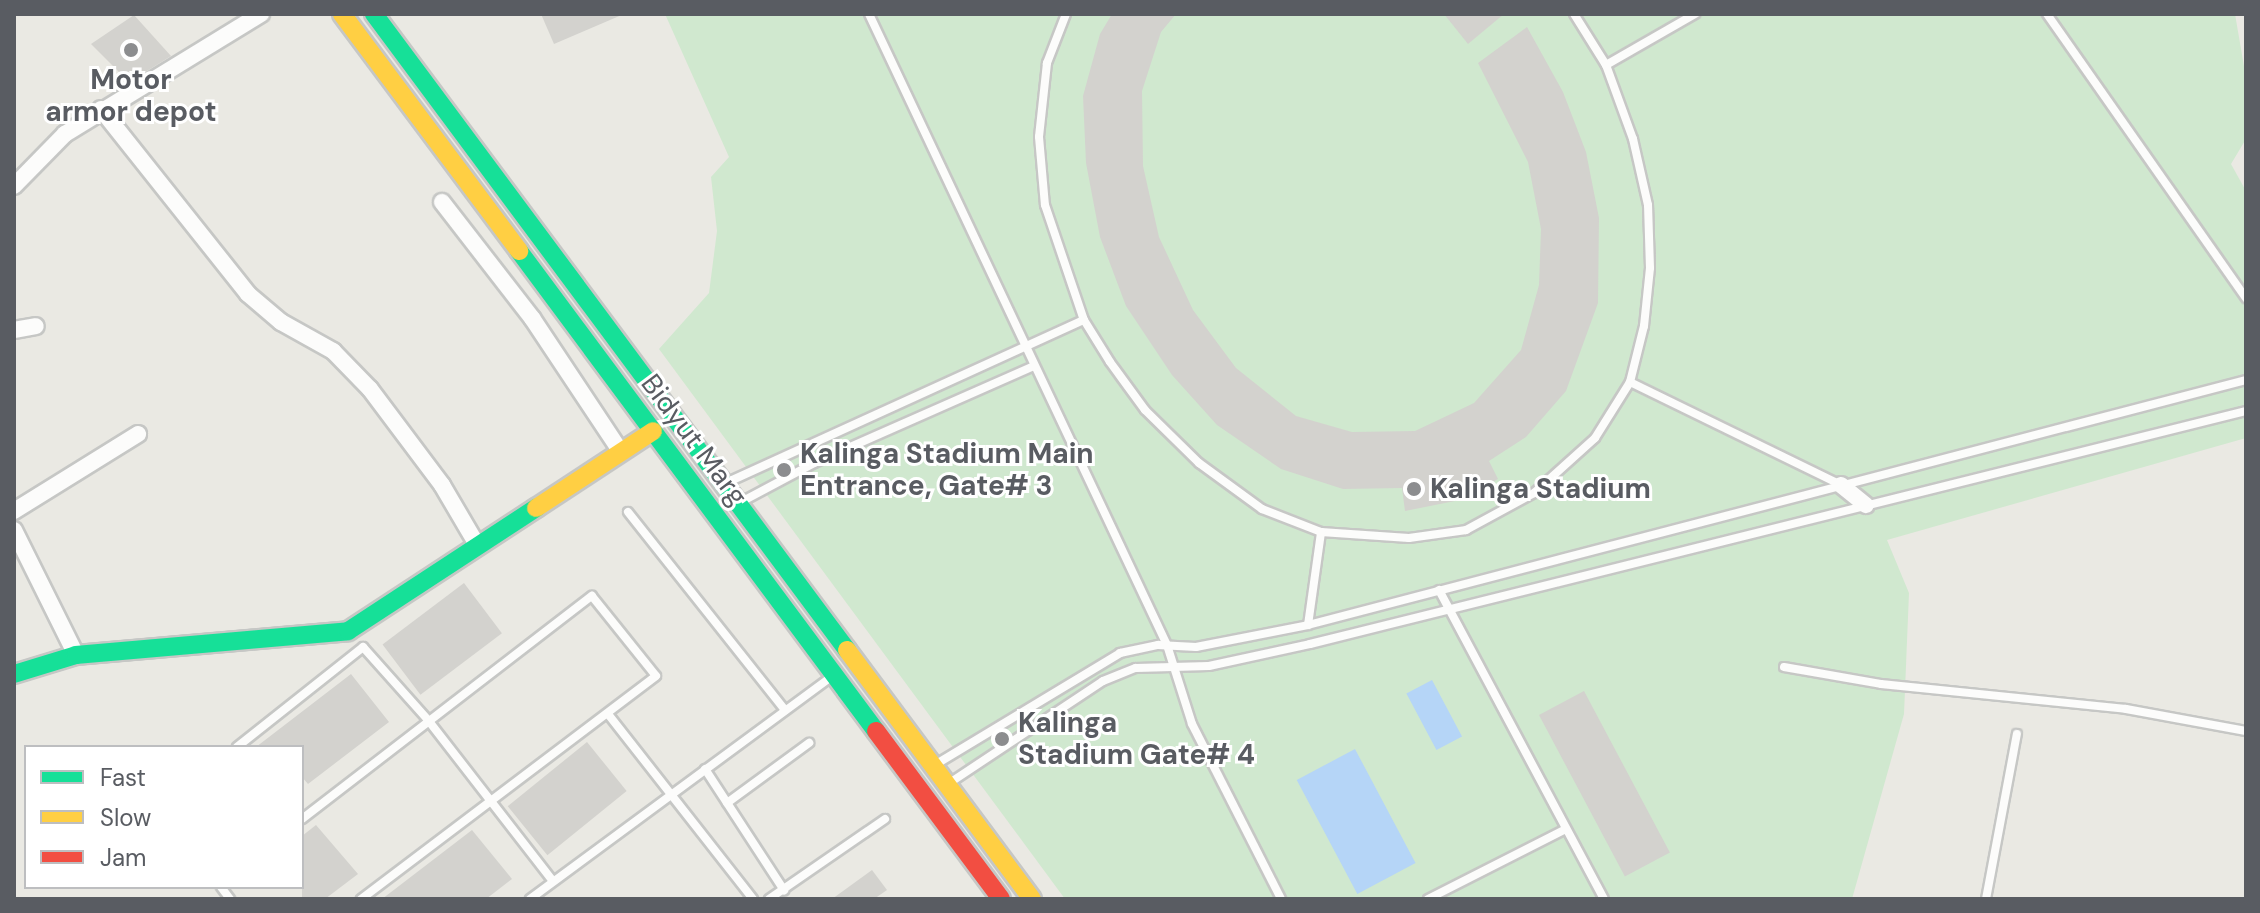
<!DOCTYPE html>
<style>
body{margin:0}
#map{position:relative;width:2260px;height:913px;overflow:hidden;background:#eae9e3;font-family:"DM Sans",sans-serif}
div>[style]{position:absolute}
.green>*{inset:0;background:#d0e8cf}
.water>*{inset:0;background:#b5d5f7;transform-origin:0 0}
.building>*{inset:0;background:#d3d2ce;transform-origin:0 0}
.roads{filter:drop-shadow(2px 0 #c6c7c5) drop-shadow(-2px 0 #c6c7c5) drop-shadow(0 2px #c6c7c5) drop-shadow(0 -2px #c6c7c5)}
.lane>*{height:8px;margin:-4px;padding:0 4px;transform-origin:4px;border-radius:4px;background:#fcfcfb}
.street>*{height:16px;margin:-8px;padding:0 8px;transform-origin:8px;border-radius:8px;background:#fcfcfb}
.fast>*{height:18px;margin:-9px;padding:0 9px;transform-origin:9px;border-radius:9px;background:#16e098}
.slow>*{height:18px;margin:-9px;padding:0 9px;transform-origin:9px;border-radius:9px;background:#ffcf43}
.jam>*{height:18px;margin:-9px;padding:0 9px;transform-origin:9px;border-radius:9px;background:#f24e42}
.dots>*{width:22px;height:22px;translate:-50% -50%;box-sizing:border-box;border:4px solid #fff;border-radius:50%}
span{translate:-50% -50%;white-space:nowrap;text-align:center;line-height:1.15;-webkit-text-stroke:6px #fff;paint-order:stroke}
.poi-label{font-size:28px;color:#595c62;font-weight:700}
.left{translate:0 -50%;text-align:left}
.street-label{font-size:28px;color:#595c62}
.frame{position:absolute;inset:0;border:16px solid #595c62;pointer-events:none}
.legend{position:absolute;left:24px;top:745px;width:280px;height:144px;box-sizing:border-box;background:#fff;border:2px solid #bdbec0;margin:0;padding:10px 14px;list-style:none;font-size:24px;color:#595c62}
.legend li{display:flex;align-items:center;gap:16px;height:40px}
.legend b{width:40px;border:2px solid #bdbec0}
</style>
<div id="map">
<div class="green">
<div style="clip-path:polygon(665px 14px,2235px 14px,2246px 78px,2246px 139px,2231px 164px,2246px 191px,2246px 438px,1887px 540px,1909px 593px,1904px 714px,1852px 899px,1065px 899px,659px 349px,709px 293px,717px 231px,711px 177px,729px 157px)"></div>
</div>
<div class="water">
<div style="left:1432px;top:680px;width:64px;height:29px;rotate:62deg"></div>
<div style="left:1355px;top:749px;width:129px;height:66px;rotate:62deg"></div>
</div>
<div class="building">
<div style="clip-path:polygon(541px 14px,624px 14px,554px 44px)"></div>
<div style="clip-path:polygon(1112px 14px,1176px 14px,1161px 32px,1142px 91px,1143px 166px,1159px 237px,1193px 310px,1236px 368px,1296px 416px,1352px 432px,1415px 431px,1474px 403px,1521px 350px,1539px 285px,1541px 229px,1528px 162px,1478px 63px,1527px 27px,1563px 92px,1586px 152px,1599px 218px,1598px 303px,1566px 391px,1526px 437px,1489px 461px,1498px 479px,1460px 500px,1405px 511px,1402px 488px,1343px 489px,1281px 469px,1217px 425px,1172px 375px,1126px 306px,1100px 237px,1086px 163px,1083px 96px,1100px 34px)"></div>
<div style="clip-path:polygon(1444px 14px,1504px 14px,1468px 44px)"></div>
<div style="clip-path:polygon(134px 15px,171px 56px,129px 82px,91px 44px)"></div>
<div style="left:464px;top:583px;width:63px;height:102px;rotate:53deg"></div>
<div style="clip-path:polygon(351px 674px,389px 722px,308px 784px,302px 777px,302px 747px,256px 747px)"></div>
<div style="left:1584px;top:691px;width:183px;height:51px;rotate:62deg"></div>
<div style="left:587px;top:742px;width:63px;height:102px;rotate:51deg"></div>
<div style="clip-path:polygon(316px 825px,358px 874px,325px 899px,302px 899px,302px 836px)"></div>
<div style="clip-path:polygon(472px 830px,512px 879px,486px 899px,382px 899px)"></div>
<div style="clip-path:polygon(872px 870px,887px 890px,874px 899px,832px 899px)"></div>
</div>
<div class="roads">
<div class="lane">
<div style="left:869px;top:14px;width:698px;rotate:64.72deg"></div>
<div style="left:1167px;top:645px;width:83px;rotate:72.4deg"></div>
<div style="left:1192px;top:724px;width:196px;rotate:63deg"></div>
<div style="left:1066px;top:14px;width:53px;rotate:111.2deg"></div>
<div style="left:1047px;top:63px;width:74px;rotate:96.2deg"></div>
<div style="left:1039px;top:137px;width:68px;rotate:85deg"></div>
<div style="left:1045px;top:205px;width:121px;rotate:71.3deg"></div>
<div style="left:1084px;top:320px;width:49px;rotate:58.2deg"></div>
<div style="left:1110px;top:362px;width:59px;rotate:53.9deg"></div>
<div style="left:1145px;top:410px;width:76px;rotate:44.5deg"></div>
<div style="left:1199px;top:463px;width:78px;rotate:36.1deg"></div>
<div style="left:1262px;top:509px;width:63px;rotate:21.3deg"></div>
<div style="left:1321px;top:532px;width:88px;rotate:3.9deg"></div>
<div style="left:1409px;top:538px;width:58px;rotate:-8deg"></div>
<div style="left:1466px;top:530px;width:77px;rotate:-28.6deg"></div>
<div style="left:1534px;top:493px;width:82px;rotate:-42deg"></div>
<div style="left:1595px;top:438px;width:66px;rotate:-58deg"></div>
<div style="left:1630px;top:382px;width:58px;rotate:-76deg"></div>
<div style="left:1644px;top:326px;width:58px;rotate:-84.1deg"></div>
<div style="left:1650px;top:268px;width:63px;rotate:-91.8deg"></div>
<div style="left:1648px;top:205px;width:68px;rotate:-102.8deg"></div>
<div style="left:1633px;top:139px;width:79px;rotate:-110deg"></div>
<div style="left:1606px;top:65px;width:60px;rotate:-122.1deg"></div>
<div style="left:2047px;top:14px;width:347px;rotate:55deg"></div>
<div style="left:1606px;top:65px;width:103px;rotate:-29.8deg"></div>
<div style="left:1630px;top:382px;width:235px;rotate:26deg"></div>
<div style="left:728px;top:482px;width:391px;rotate:-24.5deg"></div>
<div style="left:741px;top:502px;width:83px;rotate:-28.1deg"></div>
<div style="left:814px;top:463px;width:240px;rotate:-23.8deg"></div>
<div style="left:628px;top:512px;width:253px;rotate:51.6deg"></div>
<div style="left:1439px;top:590px;width:350px;rotate:61.9deg"></div>
<div style="left:1308px;top:625px;width:94px;rotate:-82deg"></div>
<div style="left:1784px;top:667px;width:98px;rotate:9.9deg"></div>
<div style="left:1881px;top:684px;width:246px;rotate:5.8deg"></div>
<div style="left:2126px;top:709px;width:122px;rotate:10.4deg"></div>
<div style="left:608px;top:714px;width:235px;rotate:51.9deg"></div>
<div style="left:237px;top:747px;width:161px;rotate:-38.4deg"></div>
<div style="left:363px;top:647px;width:98px;rotate:48.3deg"></div>
<div style="left:428px;top:720px;width:204px;rotate:52.2deg"></div>
<div style="left:938px;top:763px;width:213px;rotate:-31.1deg"></div>
<div style="left:1120px;top:653px;width:39px;rotate:-12deg"></div>
<div style="left:1158px;top:645px;width:38px;rotate:3deg"></div>
<div style="left:1196px;top:647px;width:114px;rotate:-11.1deg"></div>
<div style="left:1308px;top:625px;width:969px;rotate:-14.64deg"></div>
<div style="left:705px;top:769px;width:145px;rotate:56.9deg"></div>
<div style="left:951px;top:782px;width:182px;rotate:-33.6deg"></div>
<div style="left:1103px;top:681px;width:35px;rotate:-22deg"></div>
<div style="left:1136px;top:668px;width:73px;rotate:-1.6deg"></div>
<div style="left:1209px;top:666px;width:103px;rotate:-12.3deg"></div>
<div style="left:1310px;top:644px;width:965px;rotate:-13.98deg"></div>
<div style="left:727px;top:803px;width:102px;rotate:-36.2deg"></div>
<div style="left:302px;top:819px;width:366px;rotate:-37.6deg"></div>
<div style="left:592px;top:596px;width:102px;rotate:51.3deg"></div>
<div style="left:656px;top:676px;width:370px;rotate:142.9deg"></div>
<div style="left:221px;top:887px;width:15px;rotate:53deg"></div>
<div style="left:530px;top:899px;width:373px;rotate:-36.4deg"></div>
<div style="left:769px;top:899px;width:141px;rotate:-34.6deg"></div>
<div style="left:1428px;top:899px;width:153px;rotate:-26.9deg"></div>
<div style="left:1986px;top:899px;width:168px;rotate:-79.4deg"></div>
</div>
<div class="street">
<div style="left:101px;top:109px;width:236px;rotate:51.5deg"></div>
<div style="left:248px;top:294px;width:43px;rotate:40.3deg"></div>
<div style="left:281px;top:322px;width:60px;rotate:29.1deg"></div>
<div style="left:333px;top:351px;width:53px;rotate:45.8deg"></div>
<div style="left:370px;top:389px;width:120px;rotate:53.1deg"></div>
<div style="left:442px;top:485px;width:67px;rotate:59.6deg"></div>
<div style="left:14px;top:186px;width:73px;rotate:-45.6deg"></div>
<div style="left:65px;top:134px;width:230px;rotate:-31.5deg"></div>
<div style="left:442px;top:202px;width:147px;rotate:52.2deg"></div>
<div style="left:532px;top:318px;width:161px;rotate:56.4deg"></div>
<div style="left:14px;top:330px;width:22px;rotate:-10deg"></div>
<div style="left:1841px;top:485px;width:32px;rotate:39deg"></div>
<div style="left:14px;top:511px;width:146px;rotate:-31.8deg"></div>
<div style="left:14px;top:530px;width:140px;rotate:63.6deg"></div>
</div>
<div class="fast">
<div style="left:374px;top:14px;width:793px;rotate:53.36deg"></div>
<div style="left:519px;top:251px;width:598px;rotate:53.36deg"></div>
<div style="left:14px;top:674px;width:65px;rotate:-17deg"></div>
<div style="left:76px;top:655px;width:273px;rotate:-5deg"></div>
<div style="left:348px;top:631px;width:225px;rotate:-33.2deg"></div>
</div>
<div class="slow">
<div style="left:342px;top:14px;width:296px;rotate:53.2deg"></div>
<div style="left:536px;top:508px;width:140px;rotate:-33.3deg"></div>
<div style="left:847px;top:650px;width:310px;rotate:53.4deg"></div>
</div>
<div class="jam">
<div style="left:876px;top:731px;width:209px;rotate:53.3deg"></div>
</div>
</div>
<div class="dots">
<div style="left:131px;top:50px;background:#8c8d8f"></div>
<div style="left:784px;top:470px;background:#8c8d8f"></div>
<div style="left:1414px;top:489px;background:#8c8d8f"></div>
<div style="left:1002px;top:739px;background:#8c8d8f"></div>
</div>
<div class="poi-label">
<span style="left:131px;top:96px">Motor<br>armor depot</span>
<span class="left" style="left:800px;top:470px">Kalinga Stadium Main<br>Entrance, Gate# 3</span>
<span class="left" style="left:1430px;top:489px">Kalinga Stadium</span>
<span class="left" style="left:1018px;top:739px">Kalinga<br>Stadium Gate# 4</span>
</div>
<div class="street-label">
<span style="left:694px;top:440px;rotate:53deg">Bidyut Marg</span>
</div>
<div class="frame"></div>
<ul class="legend">
<li><b style="height:10px;background:#16e098"></b>Fast</li>
<li><b style="height:10px;background:#ffcf43"></b>Slow</li>
<li><b style="height:10px;background:#f24e42"></b>Jam</li>
</ul>
</div>
